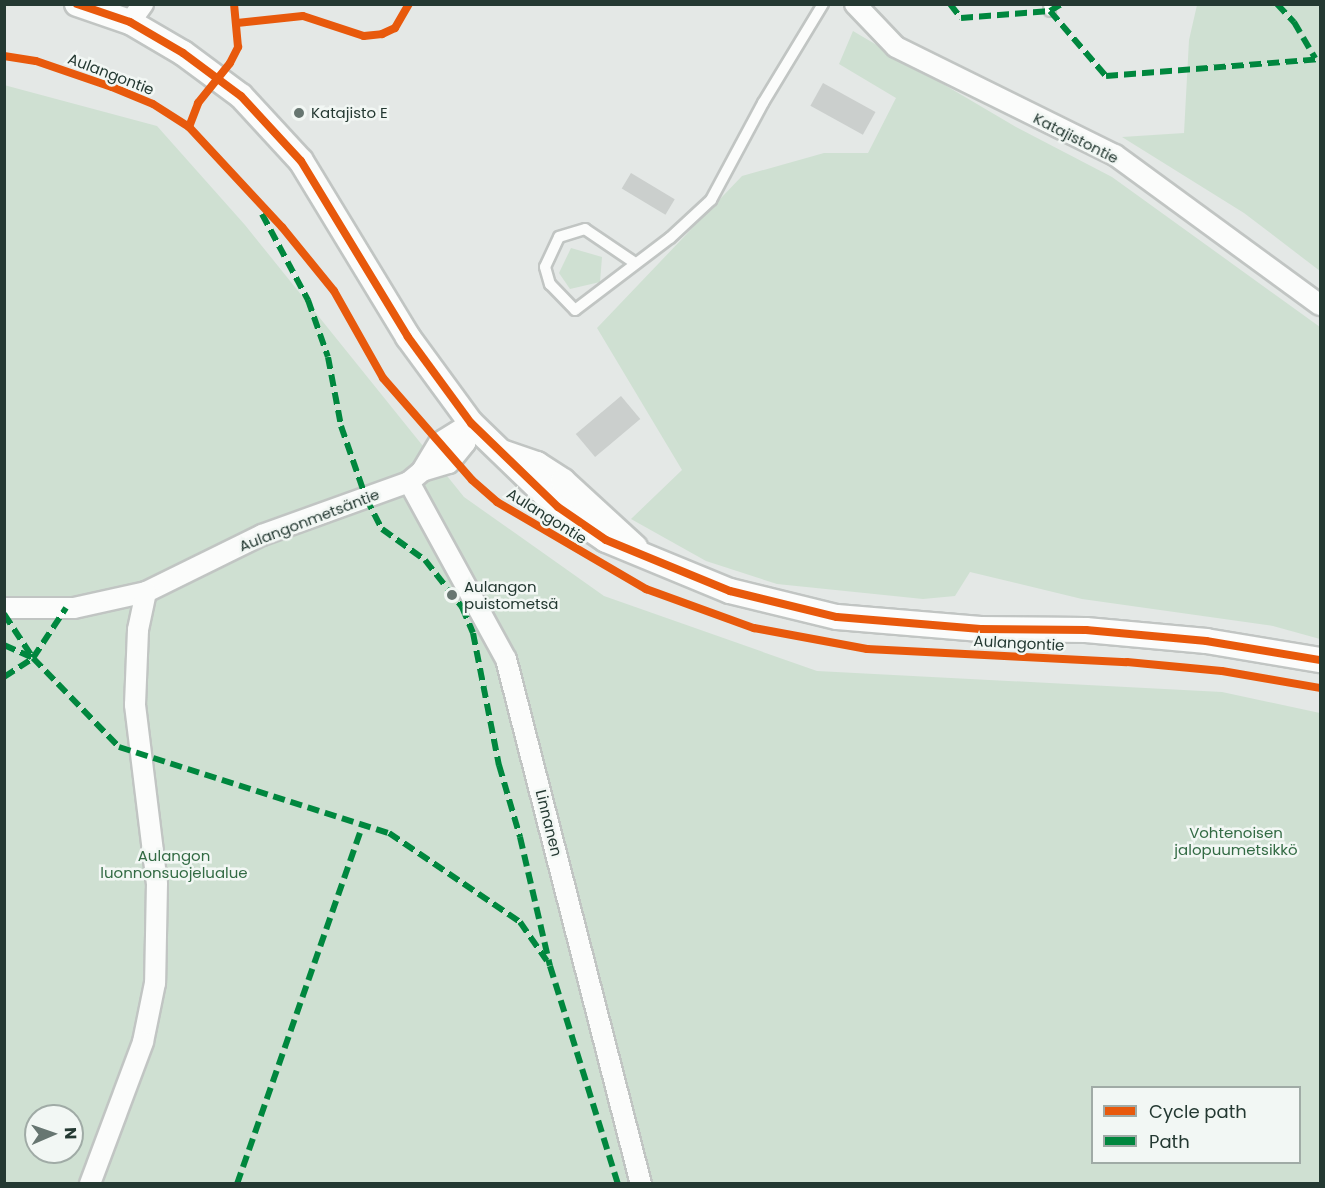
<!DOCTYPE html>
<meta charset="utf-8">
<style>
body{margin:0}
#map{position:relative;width:1325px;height:1188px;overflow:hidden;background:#e4e8e6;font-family:Poppins,sans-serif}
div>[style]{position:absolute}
.green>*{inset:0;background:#cfe0d2}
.building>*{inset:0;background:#cbcfcd;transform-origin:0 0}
.roads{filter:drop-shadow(2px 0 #c1c5c3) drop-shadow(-2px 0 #c1c5c3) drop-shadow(0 2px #c1c5c3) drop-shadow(0 -2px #c1c5c3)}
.service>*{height:10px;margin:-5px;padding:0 5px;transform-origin:5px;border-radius:5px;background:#fbfcfb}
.minor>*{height:20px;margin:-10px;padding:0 10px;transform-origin:10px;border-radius:10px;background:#fbfcfb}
.tertiary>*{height:24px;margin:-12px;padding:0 12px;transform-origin:12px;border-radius:12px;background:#fbfcfb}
.quiet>*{height:6px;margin-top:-3px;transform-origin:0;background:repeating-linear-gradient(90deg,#00873e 0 12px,transparent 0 18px)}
.cycleway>*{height:8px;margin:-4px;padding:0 4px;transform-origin:4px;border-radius:4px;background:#e8590c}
.dots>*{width:16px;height:16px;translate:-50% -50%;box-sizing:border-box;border:3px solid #f2f7f4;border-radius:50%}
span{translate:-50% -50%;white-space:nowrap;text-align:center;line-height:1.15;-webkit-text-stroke:5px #f2f7f4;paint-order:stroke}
.street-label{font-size:15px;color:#243932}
.poi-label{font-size:15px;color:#243932}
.left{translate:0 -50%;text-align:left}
.park-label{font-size:15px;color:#336b44}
.frame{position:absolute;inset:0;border:6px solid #243932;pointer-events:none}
.legend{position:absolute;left:1091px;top:1086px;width:210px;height:78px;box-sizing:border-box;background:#f2f7f4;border:2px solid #a0aba6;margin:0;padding:8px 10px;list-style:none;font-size:18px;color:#243932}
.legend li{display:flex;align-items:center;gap:12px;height:30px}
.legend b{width:30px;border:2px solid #a0aba6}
.north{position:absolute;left:24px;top:1104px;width:60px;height:60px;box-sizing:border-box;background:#f2f7f4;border:2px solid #a0aba6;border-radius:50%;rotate:88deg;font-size:16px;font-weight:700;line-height:24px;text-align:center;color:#243932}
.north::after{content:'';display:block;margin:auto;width:21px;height:27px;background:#677671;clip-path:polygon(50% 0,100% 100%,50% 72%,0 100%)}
</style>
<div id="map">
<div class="green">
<div style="clip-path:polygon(1197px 5px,1320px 5px,1320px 271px,1244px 213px,1122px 137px,1184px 133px,1189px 40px)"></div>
<div style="clip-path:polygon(853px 31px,1016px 127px,1112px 177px,1320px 327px,1320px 639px,1273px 626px,1082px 599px,970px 572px,955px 596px,923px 599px,777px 584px,706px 561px,631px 519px,682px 470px,597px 328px,742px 176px,824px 153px,868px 153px,896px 98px,839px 64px)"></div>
<div style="clip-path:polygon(evenodd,4px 85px,157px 126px,245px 225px,464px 497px,604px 596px,817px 671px,1222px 692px,1320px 713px,1320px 1183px,5px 1183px,4px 85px,1092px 1088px,1300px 1088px,1300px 1162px,1092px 1162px,1092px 1088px,4px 85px,36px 1116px,72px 1116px,72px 1152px,36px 1152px,36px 1116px)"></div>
<div style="clip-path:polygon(571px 248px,602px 257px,600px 282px,570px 289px,559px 273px)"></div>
</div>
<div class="building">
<div style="left:823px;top:83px;width:60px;height:26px;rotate:29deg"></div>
<div style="left:631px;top:173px;width:51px;height:18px;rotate:31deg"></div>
<div style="left:621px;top:396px;width:30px;height:59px;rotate:50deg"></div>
</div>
<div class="roads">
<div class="service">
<div style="left:1049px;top:4px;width:7px;rotate:82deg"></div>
<div style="left:635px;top:263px;width:60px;rotate:-145.8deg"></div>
<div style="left:585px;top:229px;width:27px;rotate:163deg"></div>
<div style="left:559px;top:237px;width:33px;rotate:115deg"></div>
<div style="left:545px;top:267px;width:18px;rotate:74deg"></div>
<div style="left:550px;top:284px;width:36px;rotate:46deg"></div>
<div style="left:575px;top:310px;width:119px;rotate:-37.2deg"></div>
<div style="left:670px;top:238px;width:56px;rotate:-42.8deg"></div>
<div style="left:711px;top:200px;width:110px;rotate:-61.8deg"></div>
<div style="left:763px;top:103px;width:116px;rotate:-58.8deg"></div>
</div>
<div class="minor">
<div style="left:855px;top:4px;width:59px;rotate:46.4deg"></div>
<div style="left:896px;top:47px;width:244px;rotate:26.3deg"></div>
<div style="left:1115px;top:155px;width:254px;rotate:36.2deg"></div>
<div style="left:130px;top:22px;width:22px;rotate:-54deg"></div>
<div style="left:422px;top:471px;width:33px;rotate:-59deg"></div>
<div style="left:439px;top:443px;width:38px;rotate:-32deg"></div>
<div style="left:409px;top:482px;width:202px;rotate:61.3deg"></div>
<div style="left:506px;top:659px;width:542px;rotate:75.58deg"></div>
<div style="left:146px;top:592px;width:129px;rotate:-26.2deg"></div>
<div style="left:262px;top:535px;width:156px;rotate:-19.8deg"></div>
<div style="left:409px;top:482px;width:17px;rotate:-40deg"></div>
<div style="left:422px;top:471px;width:28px;rotate:-17deg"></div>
<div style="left:449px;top:463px;width:26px;rotate:-51deg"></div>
<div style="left:465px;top:443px;width:21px;rotate:-73deg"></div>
<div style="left:4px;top:608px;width:70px"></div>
<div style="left:74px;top:608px;width:74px;rotate:-12.5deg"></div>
<div style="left:146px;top:592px;width:39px;rotate:102deg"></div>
<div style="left:138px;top:630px;width:75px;rotate:92.3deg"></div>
<div style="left:135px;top:705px;width:179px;rotate:83deg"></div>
<div style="left:157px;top:883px;width:100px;rotate:91.1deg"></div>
<div style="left:155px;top:983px;width:60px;rotate:101.5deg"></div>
<div style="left:143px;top:1042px;width:152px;rotate:110.5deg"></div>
</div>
<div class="tertiary">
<div style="left:77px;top:4px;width:56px;rotate:18.8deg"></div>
<div style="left:130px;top:22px;width:61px;rotate:30.3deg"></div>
<div style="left:183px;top:53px;width:72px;rotate:36.6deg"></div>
<div style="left:241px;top:96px;width:88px;rotate:47.3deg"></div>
<div style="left:301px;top:161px;width:206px;rotate:58.7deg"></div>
<div style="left:408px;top:337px;width:107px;rotate:53.8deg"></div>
<div style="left:471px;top:423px;width:121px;rotate:44deg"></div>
<div style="left:558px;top:507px;width:58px;rotate:34.5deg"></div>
<div style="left:606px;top:540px;width:134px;rotate:22.4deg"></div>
<div style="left:730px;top:591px;width:110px;rotate:13.7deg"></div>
<div style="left:837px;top:617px;width:144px;rotate:4.8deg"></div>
<div style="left:980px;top:629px;width:106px;rotate:0.5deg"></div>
<div style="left:1086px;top:630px;width:121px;rotate:5.2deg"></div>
<div style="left:1206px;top:641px;width:116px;rotate:9.5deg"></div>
<div style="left:502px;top:452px;width:37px;rotate:19deg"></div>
<div style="left:537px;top:464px;width:31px;rotate:33deg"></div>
<div style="left:563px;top:481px;width:98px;rotate:42.5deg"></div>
</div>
</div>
<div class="quiet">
<div style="left:950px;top:4px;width:18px;rotate:52deg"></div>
<div style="left:961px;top:18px;width:89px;rotate:-4.5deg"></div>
<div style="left:1050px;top:11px;width:13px;rotate:-32deg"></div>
<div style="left:1277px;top:4px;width:25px;rotate:47deg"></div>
<div style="left:1294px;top:22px;width:42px;rotate:59.7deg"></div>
<div style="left:1050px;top:11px;width:86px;rotate:49.3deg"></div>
<div style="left:1106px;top:76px;width:215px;rotate:-4.5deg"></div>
<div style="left:262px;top:214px;width:98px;rotate:61.9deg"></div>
<div style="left:308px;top:300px;width:60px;rotate:70.7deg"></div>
<div style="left:328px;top:357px;width:70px;rotate:79.3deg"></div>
<div style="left:341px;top:426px;width:76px;rotate:70.9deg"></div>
<div style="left:366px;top:498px;width:35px;rotate:63deg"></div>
<div style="left:382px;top:529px;width:53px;rotate:35.8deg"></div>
<div style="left:425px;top:560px;width:60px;rotate:51.8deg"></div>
<div style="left:462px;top:607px;width:28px;rotate:67deg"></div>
<div style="left:473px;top:633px;width:135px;rotate:78.9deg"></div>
<div style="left:499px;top:765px;width:75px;rotate:73.7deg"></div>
<div style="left:520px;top:837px;width:132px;rotate:76.9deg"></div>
<div style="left:550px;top:966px;width:228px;rotate:72.7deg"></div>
<div style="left:4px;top:614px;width:53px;rotate:56.6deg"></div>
<div style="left:33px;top:658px;width:124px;rotate:46deg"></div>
<div style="left:119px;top:747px;width:283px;rotate:17.7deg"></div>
<div style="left:389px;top:833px;width:158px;rotate:34.2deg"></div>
<div style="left:520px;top:922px;width:47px;rotate:55.3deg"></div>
<div style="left:4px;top:645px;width:32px;rotate:24deg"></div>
<div style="left:4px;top:677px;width:35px;rotate:-33deg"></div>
<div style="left:33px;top:658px;width:60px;rotate:-56.6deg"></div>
<div style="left:237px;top:1184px;width:380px;rotate:-70.7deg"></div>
</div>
<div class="cycleway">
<div style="left:77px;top:4px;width:56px;rotate:18.8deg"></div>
<div style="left:130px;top:22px;width:61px;rotate:30.3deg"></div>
<div style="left:183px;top:53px;width:72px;rotate:36.6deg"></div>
<div style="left:241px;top:96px;width:88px;rotate:47.3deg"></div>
<div style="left:301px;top:161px;width:206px;rotate:58.7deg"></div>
<div style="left:408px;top:337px;width:107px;rotate:53.8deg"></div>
<div style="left:471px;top:423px;width:121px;rotate:44deg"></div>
<div style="left:558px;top:507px;width:58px;rotate:34.5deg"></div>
<div style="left:606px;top:540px;width:134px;rotate:22.4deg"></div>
<div style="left:730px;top:591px;width:110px;rotate:13.7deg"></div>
<div style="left:837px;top:617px;width:144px;rotate:4.8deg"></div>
<div style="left:980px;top:629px;width:106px;rotate:0.5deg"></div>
<div style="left:1086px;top:630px;width:121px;rotate:5.2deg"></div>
<div style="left:1206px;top:641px;width:116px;rotate:9.5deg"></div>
<div style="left:237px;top:23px;width:66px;rotate:-6.1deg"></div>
<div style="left:303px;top:16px;width:64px;rotate:18.2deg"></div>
<div style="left:364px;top:36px;width:18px;rotate:-6deg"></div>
<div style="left:382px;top:34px;width:14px;rotate:-25deg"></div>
<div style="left:395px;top:28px;width:28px;rotate:-60deg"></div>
<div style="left:4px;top:56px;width:32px;rotate:9deg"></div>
<div style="left:36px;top:61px;width:80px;rotate:18.9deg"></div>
<div style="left:112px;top:87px;width:44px;rotate:22.5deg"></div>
<div style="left:153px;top:104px;width:43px;rotate:32.6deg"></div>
<div style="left:189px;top:127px;width:137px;rotate:47.1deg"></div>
<div style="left:282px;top:227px;width:82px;rotate:50.9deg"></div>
<div style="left:334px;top:291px;width:100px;rotate:60.6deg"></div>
<div style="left:383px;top:378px;width:135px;rotate:48.9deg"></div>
<div style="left:472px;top:480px;width:33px;rotate:41deg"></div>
<div style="left:497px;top:502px;width:173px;rotate:30.3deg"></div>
<div style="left:646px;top:589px;width:115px;rotate:19.9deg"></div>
<div style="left:754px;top:628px;width:115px;rotate:10.5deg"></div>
<div style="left:867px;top:649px;width:260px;rotate:2.9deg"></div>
<div style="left:1127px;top:662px;width:95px;rotate:5.4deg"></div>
<div style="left:1222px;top:671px;width:99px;rotate:9.8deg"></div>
<div style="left:189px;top:127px;width:26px;rotate:-69deg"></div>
<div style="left:198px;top:103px;width:51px;rotate:-51.3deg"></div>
<div style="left:230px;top:63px;width:18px;rotate:-63deg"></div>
<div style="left:238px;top:47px;width:43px;rotate:-95.3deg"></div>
</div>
<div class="dots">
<div style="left:299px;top:113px;background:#677671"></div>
<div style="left:452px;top:595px;background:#677671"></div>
</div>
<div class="street-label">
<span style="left:111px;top:74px;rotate:21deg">Aulangontie</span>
<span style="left:1076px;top:138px;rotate:27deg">Katajistontie</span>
<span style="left:547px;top:516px;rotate:32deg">Aulangontie</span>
<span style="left:309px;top:520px;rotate:-21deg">Aulangonmetsäntie</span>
<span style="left:1019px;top:643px;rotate:3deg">Aulangontie</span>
<span style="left:549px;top:823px;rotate:76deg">Linnanen</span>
</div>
<div class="poi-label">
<span class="left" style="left:311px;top:113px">Katajisto E</span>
<span class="left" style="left:464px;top:595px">Aulangon<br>puistometsä</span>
</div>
<div class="park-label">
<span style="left:1236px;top:841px">Vohtenoisen<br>jalopuumetsikkö</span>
<span style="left:174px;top:864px">Aulangon<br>luonnonsuojelualue</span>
</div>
<div class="frame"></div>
<ul class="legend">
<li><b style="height:8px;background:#e8590c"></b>Cycle path</li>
<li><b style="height:8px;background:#00873e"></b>Path</li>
</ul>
<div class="north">N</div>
</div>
